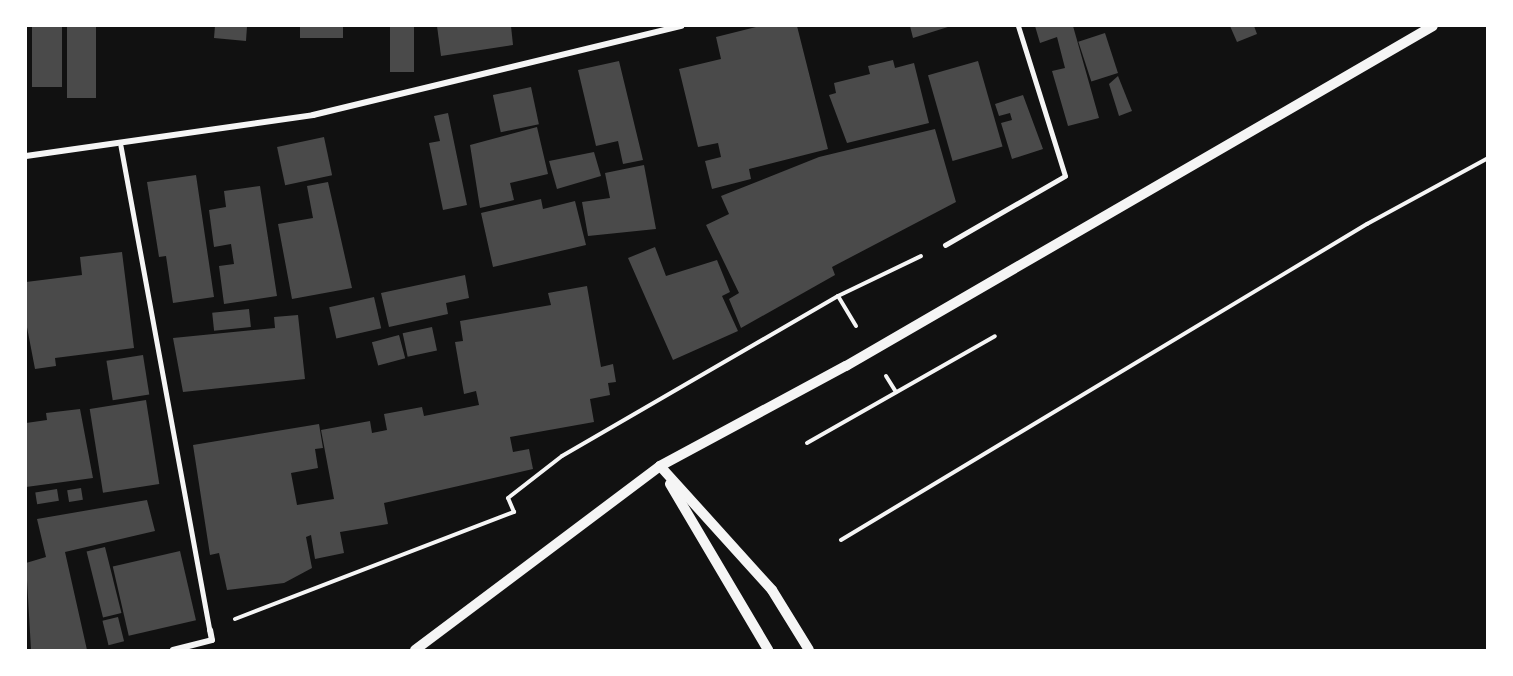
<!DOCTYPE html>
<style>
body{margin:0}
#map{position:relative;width:1513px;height:676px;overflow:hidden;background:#111;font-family:"Fira Sans",sans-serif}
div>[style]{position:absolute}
.building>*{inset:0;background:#4a4a4a;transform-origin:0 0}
.path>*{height:4px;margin:-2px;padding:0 2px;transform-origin:2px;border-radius:2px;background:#f5f5f5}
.service>*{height:4.5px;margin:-2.25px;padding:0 2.25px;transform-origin:2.25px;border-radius:2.25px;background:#f5f5f5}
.minor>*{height:6px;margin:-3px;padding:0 3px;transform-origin:3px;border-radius:3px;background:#f5f5f5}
.tertiary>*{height:10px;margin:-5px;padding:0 5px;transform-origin:5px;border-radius:5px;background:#f5f5f5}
span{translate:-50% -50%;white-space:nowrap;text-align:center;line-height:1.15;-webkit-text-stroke:4.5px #fff;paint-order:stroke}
.frame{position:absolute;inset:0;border:27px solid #fff;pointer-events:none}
</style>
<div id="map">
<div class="building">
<div style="left:32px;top:26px;width:30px;height:61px"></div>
<div style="left:67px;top:26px;width:29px;height:72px"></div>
<div style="clip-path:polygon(215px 26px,247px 26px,246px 41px,214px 38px)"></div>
<div style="left:300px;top:26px;width:43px;height:12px"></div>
<div style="left:390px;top:26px;width:24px;height:46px"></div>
<div style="clip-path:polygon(437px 26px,511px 26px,513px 45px,441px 56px)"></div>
<div style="clip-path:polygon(760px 26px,797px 26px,828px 149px,749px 169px,751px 179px,712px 189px,705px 161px,721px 157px,718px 143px,698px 147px,679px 69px,721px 59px,716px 37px)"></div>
<div style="clip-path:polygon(910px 26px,951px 26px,913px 38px)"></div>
<div style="clip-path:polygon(1035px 26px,1073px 26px,1099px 118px,1068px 126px,1052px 71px,1065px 68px,1057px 37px,1040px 43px)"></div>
<div style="clip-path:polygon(1230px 26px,1254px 26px,1257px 34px,1237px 42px)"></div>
<div style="left:1105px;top:33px;width:42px;height:28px;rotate:72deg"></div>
<div style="clip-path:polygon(893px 60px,895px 68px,914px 63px,929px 123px,847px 143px,829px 95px,836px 93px,834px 83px,870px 74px,868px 66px)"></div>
<div style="clip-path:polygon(619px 61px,643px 160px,623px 164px,618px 141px,596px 146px,578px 70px)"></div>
<div style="left:978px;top:61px;width:89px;height:52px;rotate:74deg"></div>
<div style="clip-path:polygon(1118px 76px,1132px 111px,1119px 116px,1109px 84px)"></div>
<div style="left:531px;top:87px;width:38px;height:39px;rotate:78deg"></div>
<div style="clip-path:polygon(1023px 95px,1043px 149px,1012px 159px,1001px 123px,1012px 120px,1010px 113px,999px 116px,995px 104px)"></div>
<div style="clip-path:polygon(448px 113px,467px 205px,443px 210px,429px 143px,440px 141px,434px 116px)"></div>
<div style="clip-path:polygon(537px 127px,548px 174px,510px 183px,514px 200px,480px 208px,470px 145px)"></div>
<div style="clip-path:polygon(935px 129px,956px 202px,832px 267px,835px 275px,741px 328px,729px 299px,739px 293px,706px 225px,729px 214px,721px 196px,819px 157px)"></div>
<div style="left:324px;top:137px;width:39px;height:48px;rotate:78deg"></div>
<div style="clip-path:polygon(594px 152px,601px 176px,557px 189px,549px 161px)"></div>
<div style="clip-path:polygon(644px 165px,656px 229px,588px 236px,582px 202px,610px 198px,605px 173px)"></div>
<div style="clip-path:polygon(196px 175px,214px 297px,173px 303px,166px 256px,159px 257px,147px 182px)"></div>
<div style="clip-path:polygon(328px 182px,352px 288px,292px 299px,278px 224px,313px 218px,307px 186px)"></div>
<div style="clip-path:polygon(260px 186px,277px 296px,224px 304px,219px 266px,234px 264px,231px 244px,214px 247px,209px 210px,226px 207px,224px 191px)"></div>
<div style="clip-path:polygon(541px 199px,543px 209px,575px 201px,586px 245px,493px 267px,481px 213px)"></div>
<div style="clip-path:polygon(655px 247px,666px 276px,717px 260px,730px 292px,722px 296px,738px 331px,673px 360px,628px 258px)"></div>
<div style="clip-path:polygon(122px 252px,134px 348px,55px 358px,56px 366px,35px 369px,26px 322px,26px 282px,82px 275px,80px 257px)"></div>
<div style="clip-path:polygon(465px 275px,469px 298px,446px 303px,448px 314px,389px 327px,381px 293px)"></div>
<div style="clip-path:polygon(587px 286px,601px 367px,613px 364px,616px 382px,608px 383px,610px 395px,590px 399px,594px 422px,510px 437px,513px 452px,529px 449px,533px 469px,384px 503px,388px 524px,340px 532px,344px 553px,315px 559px,311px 535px,306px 537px,312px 568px,284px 583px,227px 590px,219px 553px,210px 555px,193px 445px,319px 424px,323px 448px,315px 449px,318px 468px,291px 473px,297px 505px,334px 499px,321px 430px,370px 421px,372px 433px,387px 430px,384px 414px,422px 407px,424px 416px,479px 405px,476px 391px,464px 394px,455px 342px,463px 341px,460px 321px,551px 305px,548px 293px)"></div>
<div style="left:374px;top:297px;width:32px;height:46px;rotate:77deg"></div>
<div style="left:249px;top:309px;width:18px;height:37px;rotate:84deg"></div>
<div style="clip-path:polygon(298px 315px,305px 379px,183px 392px,173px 338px,275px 328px,274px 317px)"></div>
<div style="left:432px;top:327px;width:24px;height:30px;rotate:78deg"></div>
<div style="left:399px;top:335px;width:24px;height:28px;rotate:75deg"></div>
<div style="left:143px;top:355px;width:40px;height:37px;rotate:81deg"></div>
<div style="left:146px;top:400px;width:85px;height:57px;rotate:81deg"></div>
<div style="clip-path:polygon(80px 409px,93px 478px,26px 487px,26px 423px,47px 420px,46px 413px)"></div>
<div style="left:81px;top:488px;width:12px;height:14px;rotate:81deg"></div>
<div style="left:57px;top:489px;width:12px;height:22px;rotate:81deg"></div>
<div style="clip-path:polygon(147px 500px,155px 531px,65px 552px,87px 650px,31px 650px,26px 563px,46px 557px,37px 519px)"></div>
<div style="left:105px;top:547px;width:68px;height:19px;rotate:76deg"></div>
<div style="left:180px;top:551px;width:71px;height:69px;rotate:77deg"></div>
<div style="left:118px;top:617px;width:25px;height:16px;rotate:76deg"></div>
</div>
<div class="path">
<div style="left:838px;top:296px;width:35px;rotate:59deg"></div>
<div style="left:886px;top:376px;width:19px;rotate:58deg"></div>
<div style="left:807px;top:443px;width:216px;rotate:-29.6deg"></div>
<div style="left:841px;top:540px;width:614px;rotate:-31deg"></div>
<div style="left:1367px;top:224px;width:138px;rotate:-28.6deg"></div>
<div style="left:235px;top:619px;width:299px;rotate:-21deg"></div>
<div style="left:514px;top:512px;width:15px;rotate:-113deg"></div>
<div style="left:508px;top:498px;width:68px;rotate:-37.9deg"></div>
<div style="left:562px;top:456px;width:319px;rotate:-30.1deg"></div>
<div style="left:838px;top:296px;width:92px;rotate:-25.7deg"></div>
</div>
<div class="service">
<div style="left:121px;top:146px;width:492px;rotate:79.6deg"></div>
<div style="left:945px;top:245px;width:138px;rotate:-29.9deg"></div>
<div style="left:1065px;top:176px;width:157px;rotate:-107.4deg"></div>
</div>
<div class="minor">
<div style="left:26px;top:156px;width:290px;rotate:-8.1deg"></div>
<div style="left:313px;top:115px;width:379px;rotate:-13.6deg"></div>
<div style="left:173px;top:650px;width:40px;rotate:-14.4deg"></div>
<div style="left:212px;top:640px;width:10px;rotate:-101deg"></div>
</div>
<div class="tertiary">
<div style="left:660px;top:466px;width:167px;rotate:47.9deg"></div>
<div style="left:772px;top:590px;width:70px;rotate:58.3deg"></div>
<div style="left:670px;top:484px;width:193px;rotate:59.4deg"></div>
<div style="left:415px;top:650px;width:306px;rotate:-36.9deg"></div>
<div style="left:660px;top:466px;width:211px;rotate:-28.3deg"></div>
<div style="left:846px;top:366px;width:678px;rotate:-30.08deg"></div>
</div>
<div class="frame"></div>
</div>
